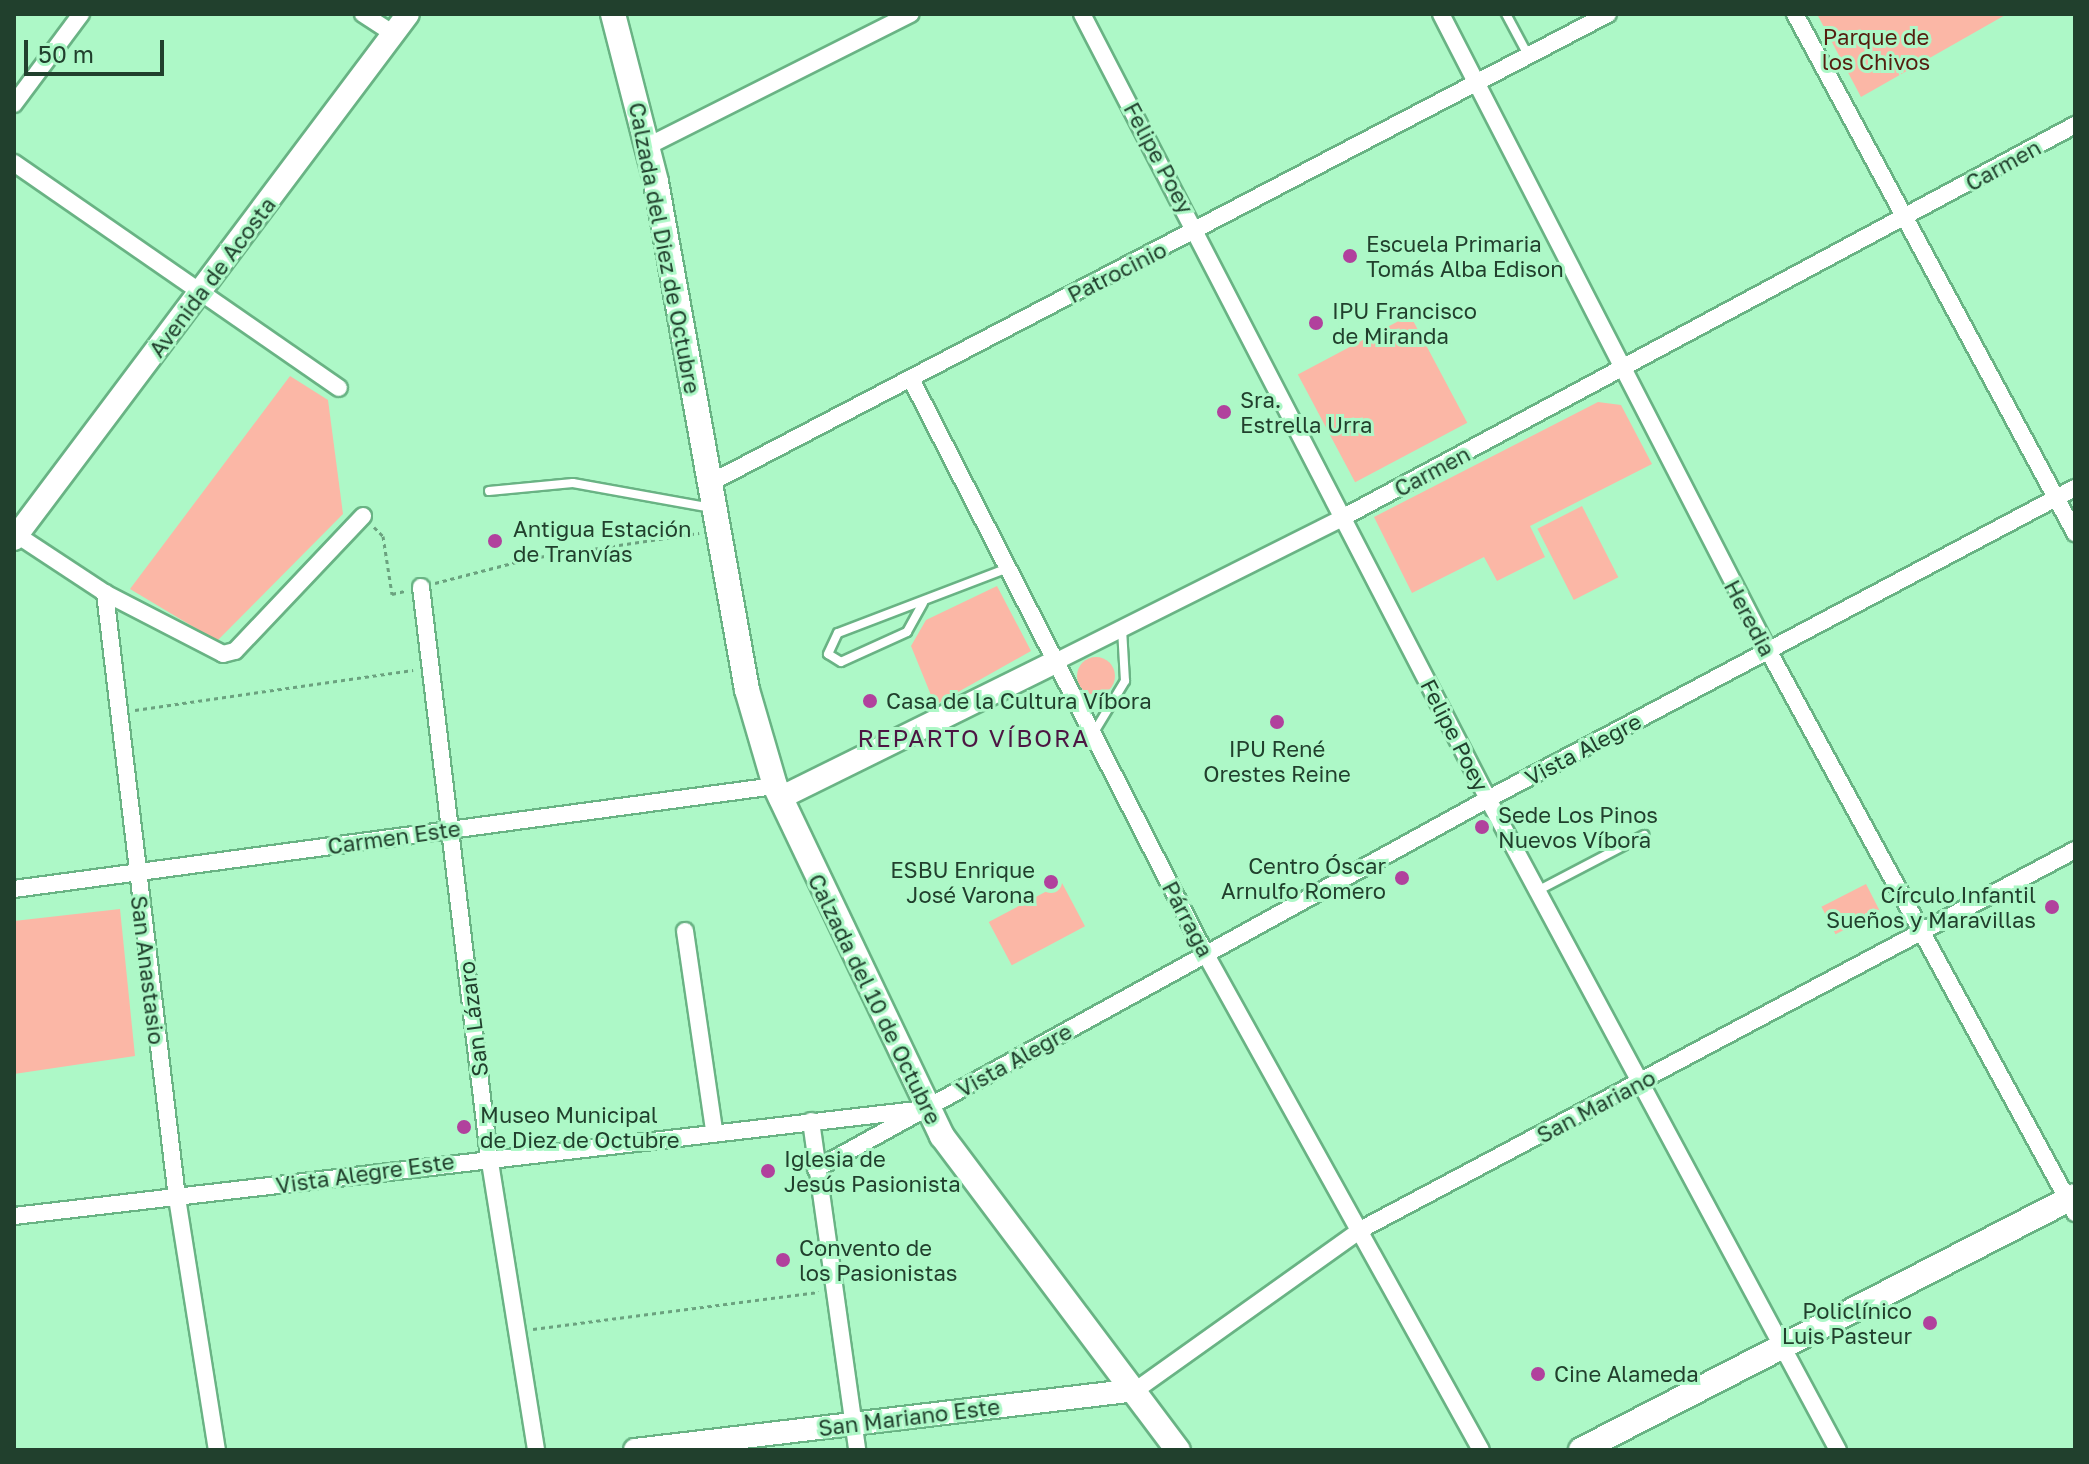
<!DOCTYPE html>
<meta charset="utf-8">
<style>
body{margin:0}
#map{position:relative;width:2089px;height:1464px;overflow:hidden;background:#adf8c7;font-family:"Golos Text",sans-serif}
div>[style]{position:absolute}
.green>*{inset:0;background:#fbb7a6;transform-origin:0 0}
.round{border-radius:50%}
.path>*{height:3px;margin-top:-1.5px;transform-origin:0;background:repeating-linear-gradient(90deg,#6ba27f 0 4px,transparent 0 8px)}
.roads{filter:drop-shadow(2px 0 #69b384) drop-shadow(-2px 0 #69b384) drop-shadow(0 2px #69b384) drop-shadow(0 -2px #69b384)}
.lane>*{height:8px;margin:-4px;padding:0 4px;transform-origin:4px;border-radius:4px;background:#fff}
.street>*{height:16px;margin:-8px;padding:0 8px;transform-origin:8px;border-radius:8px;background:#fff}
.secondary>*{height:22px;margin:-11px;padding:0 11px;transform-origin:11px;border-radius:11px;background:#fff}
.primary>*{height:24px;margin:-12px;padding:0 12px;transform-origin:12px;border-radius:12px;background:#fff}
.dots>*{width:22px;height:22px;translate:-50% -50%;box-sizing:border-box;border:4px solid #adf8c7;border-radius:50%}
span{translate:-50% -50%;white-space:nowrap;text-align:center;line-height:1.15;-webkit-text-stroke:6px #adf8c7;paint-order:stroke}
.park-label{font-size:22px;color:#551d0f}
.street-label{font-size:22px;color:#21402d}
.poi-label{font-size:22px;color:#21402d}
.left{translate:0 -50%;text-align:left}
.right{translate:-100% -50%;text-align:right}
.neighbourhood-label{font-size:24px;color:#4c1643;letter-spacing:2px}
.frame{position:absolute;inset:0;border:16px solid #21402d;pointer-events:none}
.scale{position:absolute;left:24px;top:40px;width:140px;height:36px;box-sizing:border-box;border:4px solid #21402d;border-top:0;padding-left:10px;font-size:24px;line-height:28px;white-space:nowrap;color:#21402d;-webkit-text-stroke:6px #adf8c7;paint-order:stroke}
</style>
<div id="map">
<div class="green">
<div style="clip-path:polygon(1817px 14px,2007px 14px,1861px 97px)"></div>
<div style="left:1410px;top:315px;width:122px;height:127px;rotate:62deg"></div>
<div style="clip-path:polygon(290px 376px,328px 400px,343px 514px,217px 641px,130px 589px)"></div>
<div style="clip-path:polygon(1598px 402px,1621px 405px,1652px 464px,1530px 526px,1545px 557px,1497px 581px,1484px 557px,1412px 593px,1374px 517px)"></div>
<div style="left:1582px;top:506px;width:80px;height:50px;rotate:63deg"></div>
<div style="clip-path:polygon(997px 586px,1031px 651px,935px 705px,911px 646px,926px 620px)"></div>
<div class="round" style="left:1077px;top:657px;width:38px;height:38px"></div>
<div style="left:1062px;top:883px;width:49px;height:83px;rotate:62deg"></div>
<div style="left:1866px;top:884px;width:31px;height:50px;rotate:63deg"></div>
<div style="clip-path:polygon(120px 909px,135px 1056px,14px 1074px,14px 921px)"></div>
</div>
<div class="path">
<div style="left:374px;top:527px;width:13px;rotate:45deg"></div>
<div style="left:383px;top:536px;width:59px;rotate:81.2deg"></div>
<div style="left:392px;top:594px;width:13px;rotate:-13deg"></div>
<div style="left:435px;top:583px;width:100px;rotate:-14.5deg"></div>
<div style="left:532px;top:558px;width:169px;rotate:-8.5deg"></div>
<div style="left:135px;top:710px;width:281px;rotate:-8.2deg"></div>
<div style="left:533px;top:1329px;width:288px;rotate:-7.4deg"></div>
</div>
<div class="roads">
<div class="lane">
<div style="left:1506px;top:14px;width:47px;rotate:61.8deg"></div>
<div style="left:489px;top:491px;width:84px;rotate:-5.4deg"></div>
<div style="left:573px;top:483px;width:141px;rotate:10.2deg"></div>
<div style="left:923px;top:603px;width:33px;rotate:119deg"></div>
<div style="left:907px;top:632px;width:72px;rotate:155.6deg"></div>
<div style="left:841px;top:662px;width:15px;rotate:-148deg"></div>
<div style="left:828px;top:654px;width:23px;rotate:-65deg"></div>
<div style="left:838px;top:633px;width:182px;rotate:-20.9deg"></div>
<div style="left:1093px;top:734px;width:62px;rotate:-58.9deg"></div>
<div style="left:1125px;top:681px;width:52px;rotate:-93.3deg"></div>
<div style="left:1539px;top:890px;width:119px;rotate:-27.6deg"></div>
</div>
<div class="street">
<div style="left:363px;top:14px;width:37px;rotate:33deg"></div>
<div style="left:1082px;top:14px;width:884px;rotate:62.65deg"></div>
<div style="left:1488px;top:799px;width:739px;rotate:61.74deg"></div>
<div style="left:1441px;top:14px;width:717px;rotate:62.79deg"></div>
<div style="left:1769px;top:652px;width:639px;rotate:61.39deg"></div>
<div style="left:1795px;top:14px;width:590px;rotate:61.65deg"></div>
<div style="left:14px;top:104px;width:112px;rotate:-53.3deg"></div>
<div style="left:648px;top:146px;width:294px;rotate:-26.7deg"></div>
<div style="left:14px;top:163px;width:395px;rotate:34.7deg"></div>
<div style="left:911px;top:379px;width:645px;rotate:62.88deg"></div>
<div style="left:1205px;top:953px;width:568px;rotate:60.96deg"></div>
<div style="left:710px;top:483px;width:1013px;rotate:-27.58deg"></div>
<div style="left:14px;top:533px;width:109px;rotate:33.4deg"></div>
<div style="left:105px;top:593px;width:133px;rotate:27.3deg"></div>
<div style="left:223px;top:654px;width:12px;rotate:-14deg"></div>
<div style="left:235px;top:651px;width:186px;rotate:-46.5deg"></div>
<div style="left:421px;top:587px;width:573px;rotate:83.19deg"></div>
<div style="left:489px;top:1156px;width:298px;rotate:80.9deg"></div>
<div style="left:105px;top:593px;width:609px;rotate:83.21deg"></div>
<div style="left:177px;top:1198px;width:255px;rotate:81deg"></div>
<div style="left:1055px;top:662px;width:321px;rotate:-26.6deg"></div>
<div style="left:1342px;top:518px;width:832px;rotate:-28.2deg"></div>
<div style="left:14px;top:889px;width:768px;rotate:-7.71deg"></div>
<div style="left:685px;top:931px;width:202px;rotate:81.7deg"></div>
<div style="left:811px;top:1121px;width:332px;rotate:82deg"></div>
<div style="left:816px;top:1169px;width:767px;rotate:-28.84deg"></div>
<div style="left:1488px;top:799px;width:664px;rotate:-27.92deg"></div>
<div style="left:14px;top:1216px;width:909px;rotate:-6.7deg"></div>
<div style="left:1136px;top:1390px;width:277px;rotate:-35.5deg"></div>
<div style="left:1362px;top:1229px;width:807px;rotate:-27.99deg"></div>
</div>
<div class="secondary">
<div style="left:14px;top:539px;width:656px;rotate:-53.11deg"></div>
<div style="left:780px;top:798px;width:307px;rotate:-26.3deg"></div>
<div style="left:635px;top:1450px;width:505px;rotate:-6.83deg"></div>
</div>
<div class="primary">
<div style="left:613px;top:14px;width:173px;rotate:75.6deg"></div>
<div style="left:656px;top:182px;width:516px;rotate:79.84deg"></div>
<div style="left:747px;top:690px;width:100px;rotate:73.7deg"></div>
<div style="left:775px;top:786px;width:388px;rotate:64.5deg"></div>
<div style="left:942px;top:1136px;width:393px;rotate:53.1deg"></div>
<div style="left:1581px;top:1450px;width:555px;rotate:-27.21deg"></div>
</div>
</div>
<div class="dots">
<div style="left:1350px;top:256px;background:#b1419d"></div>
<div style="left:1316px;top:323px;background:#b1419d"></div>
<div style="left:1224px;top:412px;background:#b1419d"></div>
<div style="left:495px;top:541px;background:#b1419d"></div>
<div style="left:870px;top:701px;background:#b1419d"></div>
<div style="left:1277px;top:722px;background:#b1419d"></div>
<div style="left:1482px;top:827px;background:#b1419d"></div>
<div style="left:1402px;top:878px;background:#b1419d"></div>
<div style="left:1051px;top:882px;background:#b1419d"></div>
<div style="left:2052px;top:907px;background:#b1419d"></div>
<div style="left:464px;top:1127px;background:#b1419d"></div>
<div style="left:768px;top:1171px;background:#b1419d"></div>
<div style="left:783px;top:1260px;background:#b1419d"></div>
<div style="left:1930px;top:1323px;background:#b1419d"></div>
<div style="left:1538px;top:1374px;background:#b1419d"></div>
</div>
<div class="park-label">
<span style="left:1876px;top:49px">Parque de<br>los Chivos</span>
</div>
<div class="street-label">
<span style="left:1159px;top:158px;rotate:62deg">Felipe Poey</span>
<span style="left:2003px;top:165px;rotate:-29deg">Carmen</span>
<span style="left:665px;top:248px;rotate:79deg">Calzada del Diez de Octubre</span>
<span style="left:1117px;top:272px;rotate:-27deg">Patrocinio</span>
<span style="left:212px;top:277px;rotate:-53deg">Avenida de Acosta</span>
<span style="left:1432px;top:471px;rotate:-28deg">Carmen</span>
<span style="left:1750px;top:618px;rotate:62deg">Heredia</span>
<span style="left:1455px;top:735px;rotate:63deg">Felipe Poey</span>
<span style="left:1583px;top:749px;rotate:-28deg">Vista Alegre</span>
<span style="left:394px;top:837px;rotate:-8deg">Carmen Este</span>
<span style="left:1188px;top:919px;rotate:62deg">Párraga</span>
<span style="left:148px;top:970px;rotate:83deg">San Anastasio</span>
<span style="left:875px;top:999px;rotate:64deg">Calzada del 10 de Octubre</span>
<span style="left:473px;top:1019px;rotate:-97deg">San Lázaro</span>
<span style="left:1014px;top:1060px;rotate:-29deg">Vista Alegre</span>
<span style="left:1596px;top:1106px;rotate:-28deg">San Mariano</span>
<span style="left:365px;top:1173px;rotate:-8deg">Vista Alegre Este</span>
<span style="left:909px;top:1417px;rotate:-7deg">San Mariano Este</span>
</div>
<div class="poi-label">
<span class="left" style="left:1366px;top:256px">Escuela Primaria<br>Tomás Alba Edison</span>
<span class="left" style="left:1332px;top:323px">IPU Francisco<br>de Miranda</span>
<span class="left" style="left:1240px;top:412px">Sra.<br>Estrella Urra</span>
<span class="left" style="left:513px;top:541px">Antigua Estación<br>de Tranvías</span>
<span class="left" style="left:886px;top:701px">Casa de la Cultura Víbora</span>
<span style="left:1277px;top:761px">IPU René<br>Orestes Reine</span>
<span class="left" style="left:1498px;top:827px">Sede Los Pinos<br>Nuevos Víbora</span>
<span class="right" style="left:1386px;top:878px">Centro Óscar<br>Arnulfo Romero</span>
<span class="right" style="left:1035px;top:882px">ESBU Enrique<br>José Varona</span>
<span class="right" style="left:2036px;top:907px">Círculo Infantil<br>Sueños y Maravillas</span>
<span class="left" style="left:480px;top:1127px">Museo Municipal<br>de Diez de Octubre</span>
<span class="left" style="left:784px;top:1171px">Iglesia de<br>Jesús Pasionista</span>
<span class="left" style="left:799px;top:1260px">Convento de<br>los Pasionistas</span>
<span class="right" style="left:1912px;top:1323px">Policlínico<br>Luis Pasteur</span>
<span class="left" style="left:1554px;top:1374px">Cine Alameda</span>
</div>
<div class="neighbourhood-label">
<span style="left:974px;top:738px">REPARTO VÍBORA</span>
</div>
<div class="frame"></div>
<div class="scale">50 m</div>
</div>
